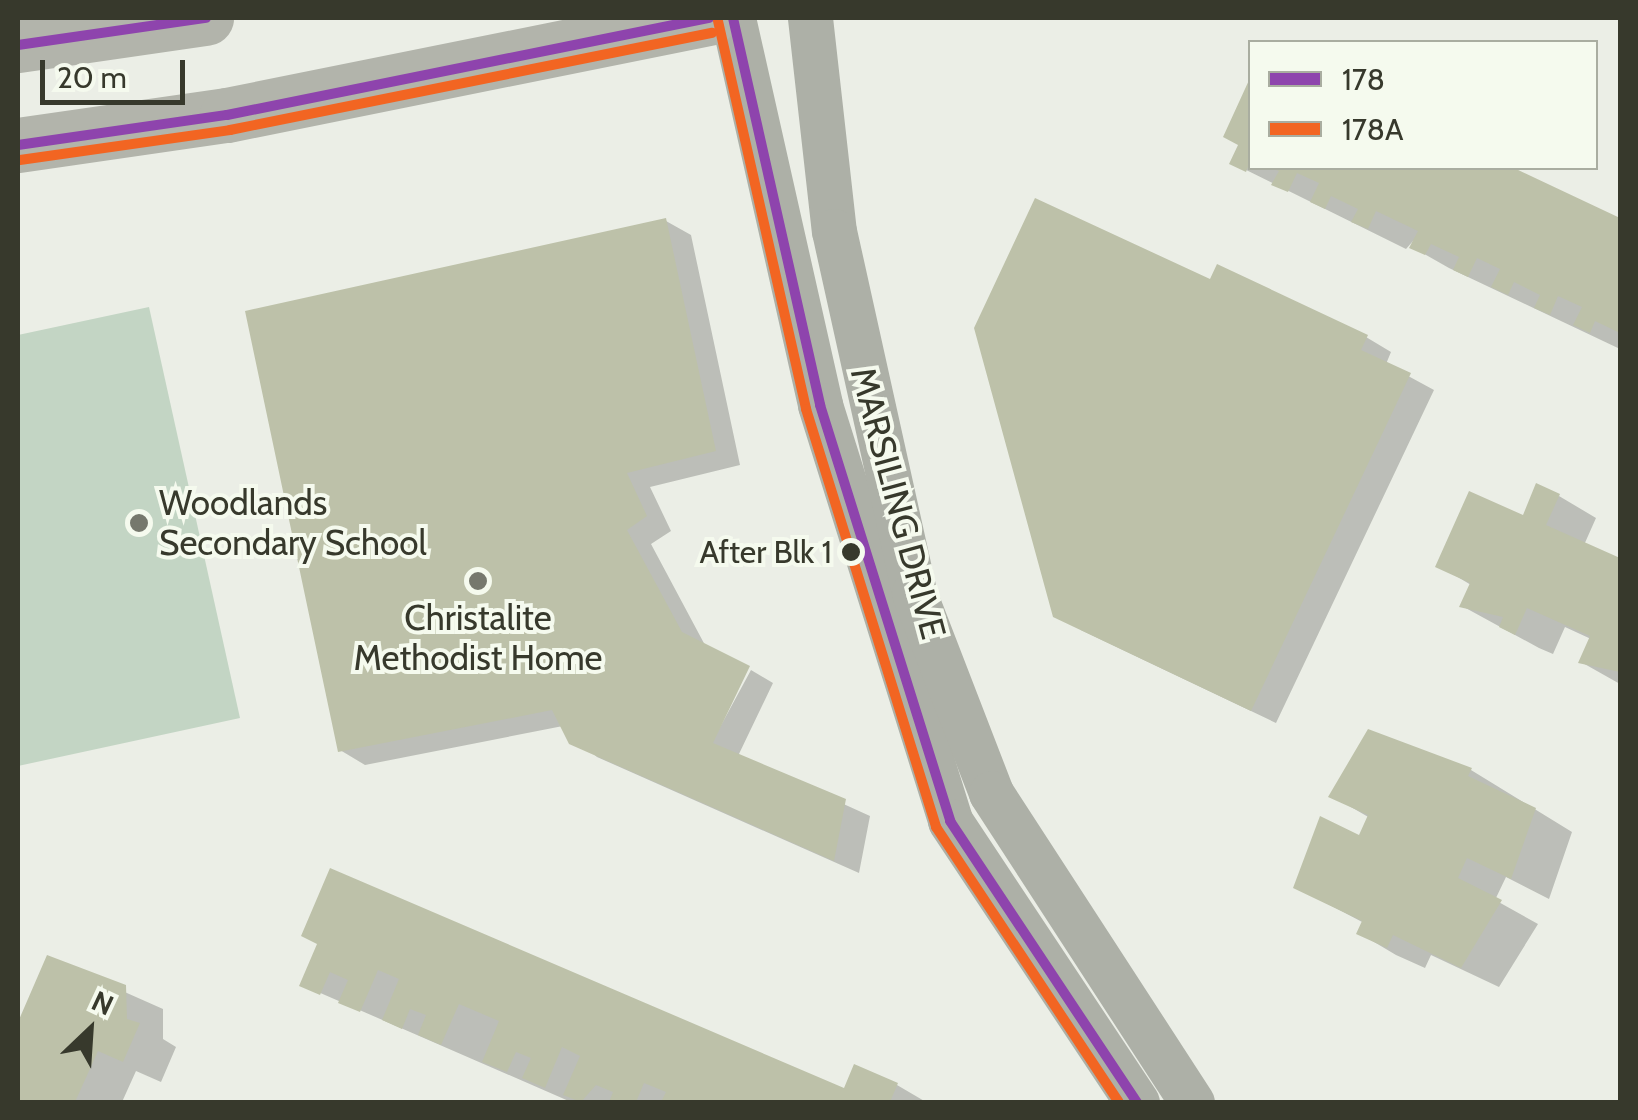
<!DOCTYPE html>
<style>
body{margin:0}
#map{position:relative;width:1638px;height:1120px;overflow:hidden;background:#ebeee6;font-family:Cabin,sans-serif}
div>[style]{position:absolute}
.green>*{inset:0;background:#c3d5c4}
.shadow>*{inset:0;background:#0003}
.building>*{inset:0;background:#bdc1a9}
.street>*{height:45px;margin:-22.5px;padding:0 22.5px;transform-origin:22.5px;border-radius:22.5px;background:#adb0a7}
.primary>*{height:55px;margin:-27.5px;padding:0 27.5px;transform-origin:27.5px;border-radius:27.5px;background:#b2b4ab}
.bus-1>*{height:10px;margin:-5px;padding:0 5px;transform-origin:5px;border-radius:5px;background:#8e44ad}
.bus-2>*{height:10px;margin:-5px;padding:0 5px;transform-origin:5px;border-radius:5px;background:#f26522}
.dots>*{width:28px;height:28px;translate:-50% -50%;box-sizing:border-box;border:5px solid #f5faee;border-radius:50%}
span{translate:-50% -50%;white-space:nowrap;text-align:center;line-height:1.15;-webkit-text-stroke:8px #f5faee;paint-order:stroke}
.bus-label{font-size:32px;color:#37392c}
.right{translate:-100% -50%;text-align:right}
.poi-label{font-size:35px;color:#37392c}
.left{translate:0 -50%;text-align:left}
.street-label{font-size:35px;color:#37392c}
.frame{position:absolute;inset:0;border:20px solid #37392c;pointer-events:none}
.legend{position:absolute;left:1248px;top:40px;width:350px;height:130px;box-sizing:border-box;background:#f5faee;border:2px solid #a9ada0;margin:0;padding:12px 18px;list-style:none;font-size:30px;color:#37392c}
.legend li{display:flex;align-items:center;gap:20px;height:50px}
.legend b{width:50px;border:2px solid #a9ada0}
.north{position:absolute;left:40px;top:980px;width:100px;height:100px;-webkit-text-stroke:8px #f5faee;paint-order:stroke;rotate:25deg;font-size:28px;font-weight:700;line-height:40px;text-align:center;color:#37392c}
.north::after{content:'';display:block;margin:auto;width:35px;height:45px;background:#37392c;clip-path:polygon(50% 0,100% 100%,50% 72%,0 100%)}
.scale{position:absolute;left:40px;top:60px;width:145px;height:45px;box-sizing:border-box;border:5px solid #37392c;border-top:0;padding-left:12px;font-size:30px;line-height:35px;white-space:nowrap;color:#37392c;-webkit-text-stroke:8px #f5faee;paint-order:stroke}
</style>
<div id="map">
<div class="green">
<div style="clip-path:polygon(149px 307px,240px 718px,18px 766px,18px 335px)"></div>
</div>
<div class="shadow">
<div style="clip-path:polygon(1250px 84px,1250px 168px,1509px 168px,1620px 220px,1620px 349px,1449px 268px,1412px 247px,1420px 233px,1406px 249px,1232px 163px,1241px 145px,1226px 136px)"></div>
<div style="clip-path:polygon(666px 221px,691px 235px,740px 465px,650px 487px,671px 531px,651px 544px,706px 647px,706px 753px,751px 670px,773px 683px,738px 756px,870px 816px,859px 873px,597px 757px,563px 726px,365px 765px,340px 750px)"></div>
<div style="clip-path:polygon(1211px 283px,1366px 337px,1391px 352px,1386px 364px,1434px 390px,1276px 723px,1081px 630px)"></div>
<div style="clip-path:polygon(1559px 496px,1596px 518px,1584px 545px,1620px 561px,1620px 684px,1581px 662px,1591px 639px,1565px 627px,1553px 654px,1539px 648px,1462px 606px,1471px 585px,1438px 565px)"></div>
<div style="clip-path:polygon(1471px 770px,1572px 832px,1549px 899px,1506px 877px,1495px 900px,1538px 924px,1499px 987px,1431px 955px,1425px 968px,1396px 955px,1359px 933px,1364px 923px,1296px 887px,1360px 838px,1370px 818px,1332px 796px)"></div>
<div style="clip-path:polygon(320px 944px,845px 1091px,897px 1085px,926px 1102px,571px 1102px,302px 985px)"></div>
<div style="clip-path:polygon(48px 958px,163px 1009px,163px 1039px,176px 1047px,161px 1082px,136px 1071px,122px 1102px,18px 1102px,18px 1028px)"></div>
</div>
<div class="building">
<div style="clip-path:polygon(1250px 78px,1250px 162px,1246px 172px,1229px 164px,1238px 145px,1223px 137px)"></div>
<div style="clip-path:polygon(1271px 168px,1514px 168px,1620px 218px,1620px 348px,1620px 333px,1595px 321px,1590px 333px,1573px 325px,1582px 307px,1558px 296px,1550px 315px,1534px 308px,1540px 295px,1514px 282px,1508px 295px,1491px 287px,1500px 269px,1477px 258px,1468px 277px,1453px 270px,1459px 257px,1431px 244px,1425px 255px,1409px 248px,1418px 231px,1376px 211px,1368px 229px,1351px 222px,1358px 209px,1331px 196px,1325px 209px,1310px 202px,1319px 183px,1297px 173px,1288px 192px,1271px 185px,1279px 171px)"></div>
<div style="clip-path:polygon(1035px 198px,1210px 279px,1217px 264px,1368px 335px,1361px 350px,1411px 373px,1251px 711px,1053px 617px,974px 328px)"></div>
<div style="clip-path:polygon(666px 218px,716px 451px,627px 473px,647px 516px,627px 530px,682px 632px,750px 666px,713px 743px,846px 799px,834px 861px,569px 744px,552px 710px,338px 752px,245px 311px)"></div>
<div style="clip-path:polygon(1536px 483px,1560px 494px,1546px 525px,1620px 558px,1620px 672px,1578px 663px,1590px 636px,1527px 608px,1515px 635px,1499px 627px,1503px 617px,1459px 607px,1470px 583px,1435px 567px,1469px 491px,1523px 515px)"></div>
<div style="clip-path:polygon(1368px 729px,1472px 768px,1468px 776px,1536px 808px,1511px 879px,1467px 858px,1458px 878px,1502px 900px,1461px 968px,1393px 935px,1387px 948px,1356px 934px,1362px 921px,1293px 888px,1320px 816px,1359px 835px,1368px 815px,1328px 797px)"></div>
<div style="clip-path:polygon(330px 868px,844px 1088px,854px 1064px,898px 1083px,890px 1102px,661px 1102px,666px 1092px,644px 1083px,636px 1102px,609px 1102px,613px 1092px,596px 1085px,581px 1102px,563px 1095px,580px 1056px,562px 1047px,545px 1088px,522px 1078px,531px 1058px,516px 1052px,507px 1072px,482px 1062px,499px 1021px,459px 1004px,441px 1045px,418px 1035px,426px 1015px,410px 1009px,402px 1029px,382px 1020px,399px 979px,378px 970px,360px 1012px,338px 1003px,348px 980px,330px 972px,320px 995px,299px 986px,317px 944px,301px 936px)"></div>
<div style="clip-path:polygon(47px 955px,126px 985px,127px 1019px,140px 1023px,123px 1062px,98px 1051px,75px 1102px,18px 1102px,18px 1022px)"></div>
</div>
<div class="street">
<div style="left:733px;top:18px;width:397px;rotate:77.3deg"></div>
<div style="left:820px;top:405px;width:436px;rotate:72.6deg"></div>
<div style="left:950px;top:821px;width:338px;rotate:56.4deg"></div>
<div style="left:810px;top:18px;width:214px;rotate:83.6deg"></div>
<div style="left:834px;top:231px;width:371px;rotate:77.5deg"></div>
<div style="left:914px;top:593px;width:214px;rotate:68.9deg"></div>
<div style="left:991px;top:793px;width:369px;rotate:57deg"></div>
</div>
<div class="primary">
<div style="left:18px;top:45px;width:190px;rotate:-8.2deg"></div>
<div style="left:18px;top:145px;width:211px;rotate:-8.2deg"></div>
<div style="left:227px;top:115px;width:492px;rotate:-11.4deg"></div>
</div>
<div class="bus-1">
<div style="left:733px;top:18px;width:397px;rotate:77.3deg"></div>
<div style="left:820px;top:405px;width:436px;rotate:72.6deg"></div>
<div style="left:950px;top:821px;width:338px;rotate:56.4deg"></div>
<div style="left:18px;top:45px;width:190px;rotate:-8.2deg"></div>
<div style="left:18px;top:145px;width:211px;rotate:-8.2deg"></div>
<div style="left:227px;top:115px;width:492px;rotate:-11.4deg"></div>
</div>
<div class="bus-2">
<div style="left:718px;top:21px;width:398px;rotate:77.2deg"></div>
<div style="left:806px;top:409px;width:438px;rotate:72.7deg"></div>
<div style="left:936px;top:827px;width:330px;rotate:56.4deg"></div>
<div style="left:20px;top:160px;width:212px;rotate:-8.1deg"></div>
<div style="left:230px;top:130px;width:492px;rotate:-11.4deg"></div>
</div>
<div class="dots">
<div style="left:139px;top:523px;background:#76786d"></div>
<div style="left:851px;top:552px;background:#37392c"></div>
<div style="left:478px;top:581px;background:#76786d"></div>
</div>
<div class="bus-label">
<span class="right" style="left:832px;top:552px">After Blk 1</span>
</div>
<div class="poi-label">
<span class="left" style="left:159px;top:523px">Woodlands<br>Secondary School</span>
<span style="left:478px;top:638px">Christalite<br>Methodist Home</span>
</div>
<div class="street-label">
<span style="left:898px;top:503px;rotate:75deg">MARSILING DRIVE</span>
</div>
<div class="frame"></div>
<ul class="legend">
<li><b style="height:12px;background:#8e44ad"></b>178</li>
<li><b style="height:12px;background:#f26522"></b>178A</li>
</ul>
<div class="north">N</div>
<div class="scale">20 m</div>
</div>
